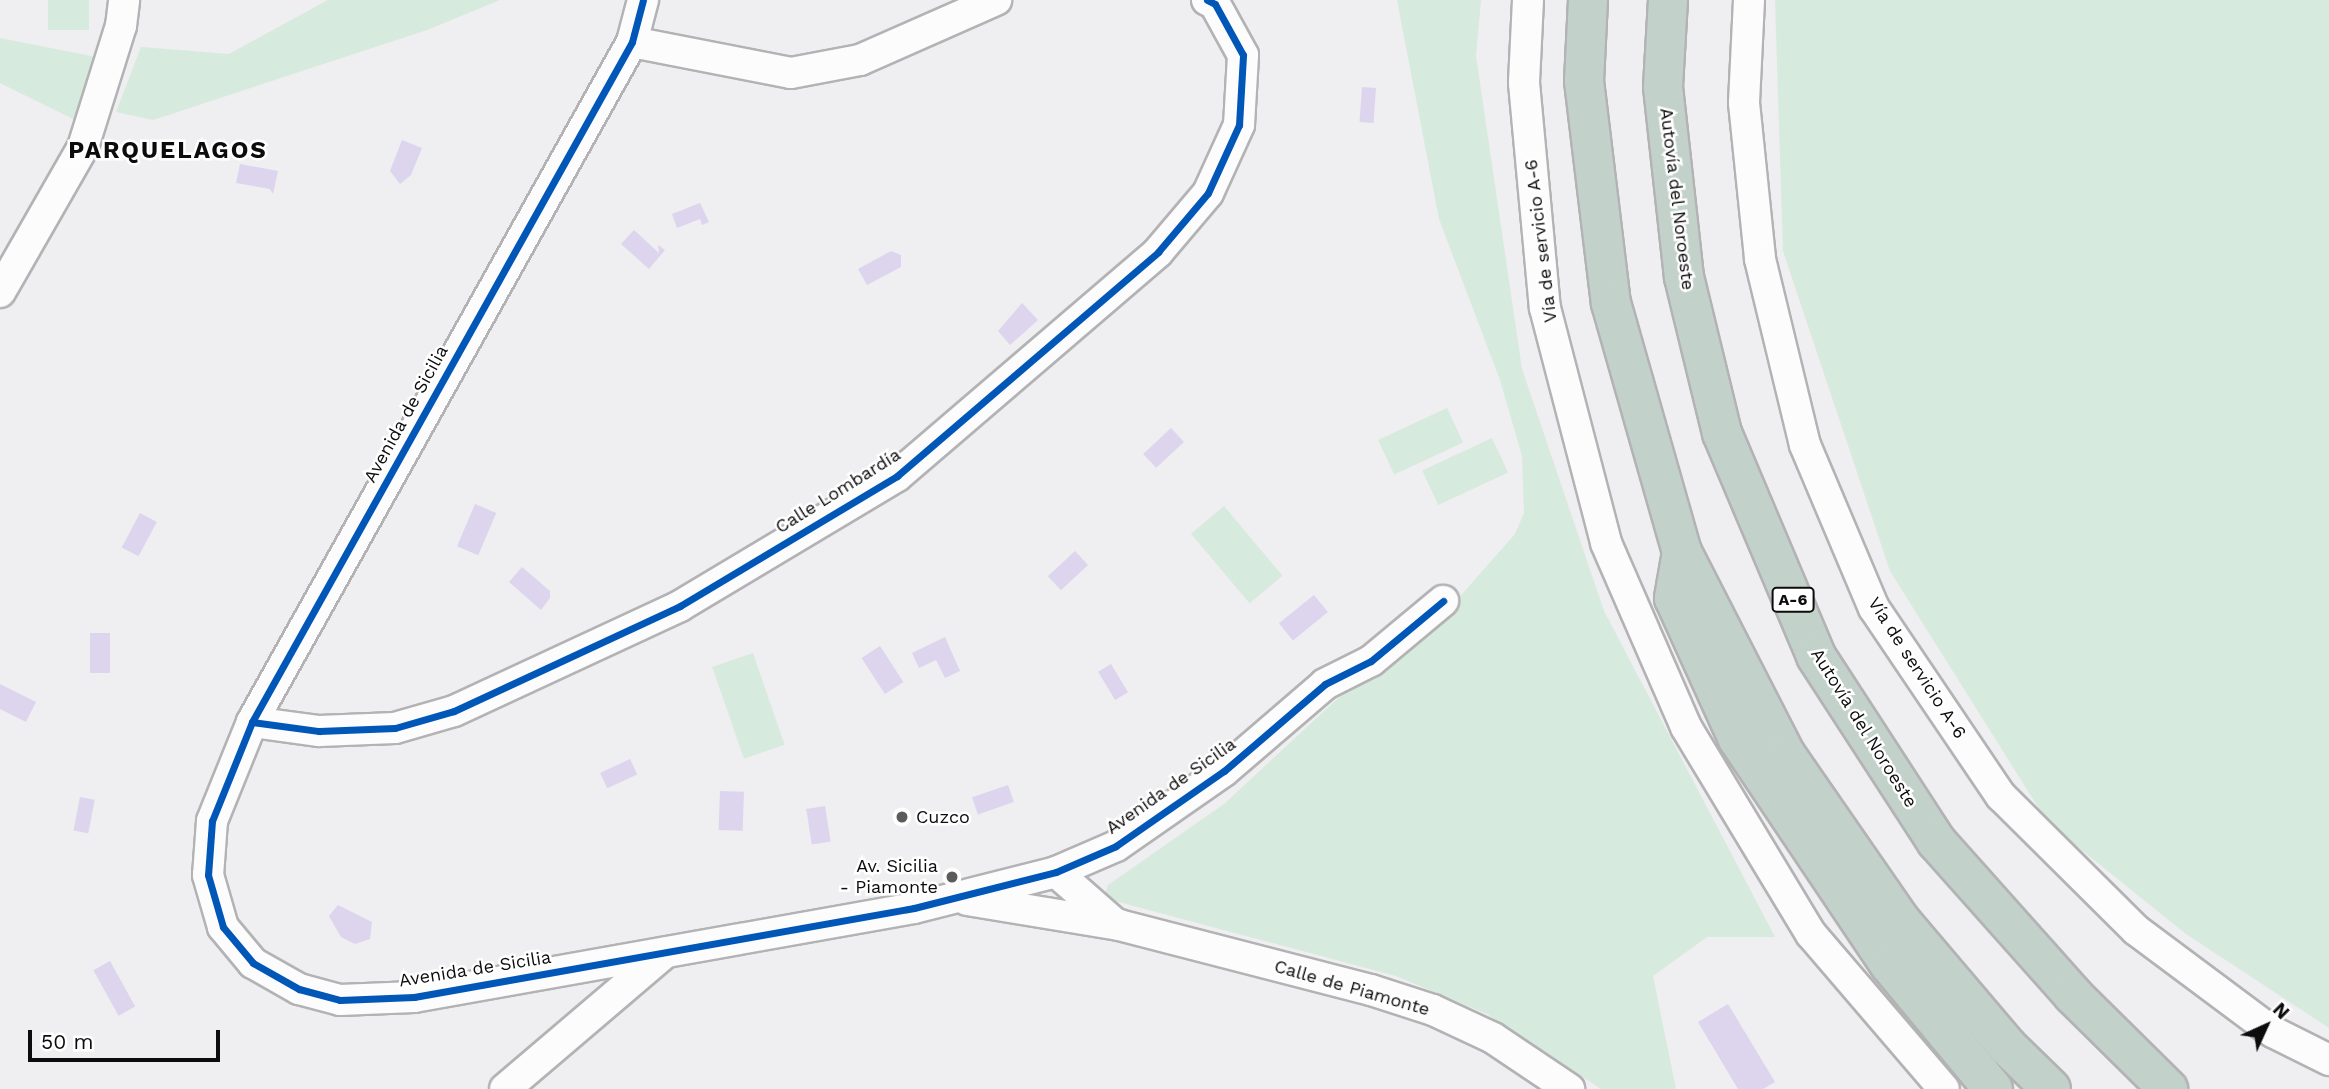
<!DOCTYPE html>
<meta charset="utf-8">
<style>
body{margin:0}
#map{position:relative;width:2329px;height:1089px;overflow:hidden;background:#efeef0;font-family:"Work Sans",sans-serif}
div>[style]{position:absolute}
.green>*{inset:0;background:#d7eade;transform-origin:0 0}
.water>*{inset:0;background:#dcd5ed;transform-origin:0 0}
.roads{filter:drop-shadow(2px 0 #b3b2b4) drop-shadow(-2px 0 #b3b2b4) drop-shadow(0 2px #b3b2b4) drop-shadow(0 -2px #b3b2b4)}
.minor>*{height:30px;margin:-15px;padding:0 15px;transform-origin:15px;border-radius:15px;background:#fdfcfd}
.motorway>*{height:38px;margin:-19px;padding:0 19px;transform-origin:19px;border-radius:19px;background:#c2d2ca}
.cycleway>*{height:7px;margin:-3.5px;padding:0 3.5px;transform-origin:3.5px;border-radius:3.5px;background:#0057b8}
.dots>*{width:19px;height:19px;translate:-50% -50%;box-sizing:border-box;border:4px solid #fff;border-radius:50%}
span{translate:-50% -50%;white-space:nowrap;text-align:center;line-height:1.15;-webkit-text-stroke:5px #fff;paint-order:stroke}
.shield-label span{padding:2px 5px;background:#fff;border:2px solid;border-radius:5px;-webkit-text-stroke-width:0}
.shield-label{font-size:16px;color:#0c0c0d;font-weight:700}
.street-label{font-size:18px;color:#0c0c0d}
.poi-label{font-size:18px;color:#0c0c0d}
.left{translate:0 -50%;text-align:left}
.right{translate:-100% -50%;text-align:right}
.district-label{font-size:24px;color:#0c0c0d;font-weight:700;letter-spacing:2px}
.north{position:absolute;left:2231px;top:991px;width:70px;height:70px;-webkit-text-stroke:5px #fff;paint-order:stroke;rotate:45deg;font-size:19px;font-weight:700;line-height:28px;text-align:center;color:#0c0c0d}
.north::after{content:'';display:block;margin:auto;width:24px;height:32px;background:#0c0c0d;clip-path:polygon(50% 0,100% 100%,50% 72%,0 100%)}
.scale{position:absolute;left:28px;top:1030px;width:192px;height:32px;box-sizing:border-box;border:4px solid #0c0c0d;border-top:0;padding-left:9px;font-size:21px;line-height:24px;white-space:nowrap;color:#0c0c0d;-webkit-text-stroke:5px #fff;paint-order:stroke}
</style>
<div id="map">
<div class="green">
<div style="left:48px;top:0;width:41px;height:30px"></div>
<div style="clip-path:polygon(328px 0,500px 0,427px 30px,153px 120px,116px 112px,141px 47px,229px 54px)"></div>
<div style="clip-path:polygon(1397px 0,1481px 0,1476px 56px,1522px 369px,1604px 611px,1775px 937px,1707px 937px,1653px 976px,1676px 1089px,1601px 1089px,1487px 1014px,1396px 976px,1104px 898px,1108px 885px,1224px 804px,1362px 676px,1449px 609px,1515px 534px,1524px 513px,1522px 456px,1500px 380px,1439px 219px)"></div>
<div style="clip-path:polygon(1775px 0,2329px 0,2329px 1028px,2186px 934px,2048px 823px,1890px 571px,1783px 251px)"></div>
<div style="clip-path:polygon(0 38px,96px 57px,75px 120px,0 83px)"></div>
<div style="left:1447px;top:408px;width:38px;height:76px;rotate:65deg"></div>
<div style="left:1492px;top:438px;width:38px;height:77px;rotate:65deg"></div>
<div style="left:1224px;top:506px;width:91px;height:43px;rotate:50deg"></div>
<div style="left:753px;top:653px;width:97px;height:43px;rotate:71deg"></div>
</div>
<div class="water">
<div style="left:1362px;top:87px;width:14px;height:35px;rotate:4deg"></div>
<div style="clip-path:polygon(402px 140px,422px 148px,411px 175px,400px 184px,390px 171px)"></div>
<div style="clip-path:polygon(240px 164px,278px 171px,273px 194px,270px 189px,236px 183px)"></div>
<div style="clip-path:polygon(700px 203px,709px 222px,702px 225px,700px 219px,677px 228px,672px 214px)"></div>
<div style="clip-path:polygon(634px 230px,659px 253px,658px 245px,665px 250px,649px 269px,621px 244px)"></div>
<div style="clip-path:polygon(891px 251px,901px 255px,901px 267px,867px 285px,858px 269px)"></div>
<div style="clip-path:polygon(1022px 303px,1038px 320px,1010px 345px,998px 331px)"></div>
<div style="left:1171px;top:428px;width:19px;height:38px;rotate:47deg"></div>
<div style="left:475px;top:504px;width:23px;height:46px;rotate:23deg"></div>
<div style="left:140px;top:513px;width:19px;height:39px;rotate:28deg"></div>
<div style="left:1075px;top:551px;width:19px;height:37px;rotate:47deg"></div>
<div style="clip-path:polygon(522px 567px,550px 591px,550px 598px,541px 610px,509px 582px)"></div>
<div style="left:1314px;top:595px;width:22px;height:45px;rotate:51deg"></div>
<div style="left:90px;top:633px;width:20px;height:40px"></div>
<div style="clip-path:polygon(945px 637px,960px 671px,945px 678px,936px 660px,919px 668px,912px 653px)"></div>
<div style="left:880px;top:646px;width:43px;height:22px;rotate:57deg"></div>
<div style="left:1111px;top:664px;width:33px;height:15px;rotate:59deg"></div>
<div style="clip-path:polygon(0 684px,36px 702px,26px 722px,0 709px)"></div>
<div style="left:630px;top:759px;width:17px;height:33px;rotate:65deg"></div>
<div style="left:1008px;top:785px;width:18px;height:38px;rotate:71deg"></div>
<div style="left:720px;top:791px;width:24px;height:39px;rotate:2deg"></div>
<div style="left:80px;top:797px;width:15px;height:34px;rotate:11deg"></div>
<div style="left:825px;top:806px;width:36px;height:19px;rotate:81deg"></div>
<div style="clip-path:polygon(338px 905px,372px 922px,370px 939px,355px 944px,341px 937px,329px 916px)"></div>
<div style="left:110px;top:961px;width:52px;height:19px;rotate:61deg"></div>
<div style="clip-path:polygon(1728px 1004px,1775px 1082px,1763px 1089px,1738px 1089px,1698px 1022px)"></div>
</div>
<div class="roads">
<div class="minor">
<div style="left:643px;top:0;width:43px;rotate:104.7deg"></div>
<div style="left:632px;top:42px;width:779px;rotate:119.2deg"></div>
<div style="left:252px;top:722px;width:107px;rotate:112deg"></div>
<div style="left:212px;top:821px;width:54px;rotate:94.2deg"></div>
<div style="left:208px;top:875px;width:54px;rotate:73.9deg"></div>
<div style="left:223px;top:927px;width:47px;rotate:50.2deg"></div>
<div style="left:253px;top:963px;width:53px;rotate:29.5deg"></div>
<div style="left:299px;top:989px;width:42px;rotate:15deg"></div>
<div style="left:340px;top:1000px;width:74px;rotate:-2.3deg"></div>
<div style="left:414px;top:997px;width:508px;rotate:-10.09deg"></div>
<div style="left:914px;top:908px;width:146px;rotate:-14.2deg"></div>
<div style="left:1056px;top:872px;width:65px;rotate:-23.4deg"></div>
<div style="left:1116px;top:846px;width:131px;rotate:-34.8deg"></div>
<div style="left:1224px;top:771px;width:133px;rotate:-40.7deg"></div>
<div style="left:1325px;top:684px;width:51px;rotate:-26.6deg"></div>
<div style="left:1371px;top:661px;width:94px;rotate:-39.8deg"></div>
<div style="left:1528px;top:0;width:83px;rotate:92.8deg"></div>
<div style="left:1524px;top:83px;width:226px;rotate:84.7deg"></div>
<div style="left:1545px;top:308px;width:243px;rotate:75.4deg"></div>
<div style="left:1606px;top:543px;width:201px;rotate:66.5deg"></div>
<div style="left:1686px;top:727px;width:242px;rotate:58.9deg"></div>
<div style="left:1811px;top:934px;width:204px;rotate:49.4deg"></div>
<div style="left:1749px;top:0;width:103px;rotate:92.8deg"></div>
<div style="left:1744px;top:103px;width:157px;rotate:84.1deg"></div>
<div style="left:1760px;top:259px;width:191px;rotate:76.4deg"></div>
<div style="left:1805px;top:445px;width:177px;rotate:67.1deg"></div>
<div style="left:1874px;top:608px;width:227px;rotate:56deg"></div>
<div style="left:2001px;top:796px;width:190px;rotate:44.8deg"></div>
<div style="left:2136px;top:930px;width:171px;rotate:36.7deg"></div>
<div style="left:2273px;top:1032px;width:63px;rotate:26.6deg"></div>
<div style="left:632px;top:42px;width:162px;rotate:11deg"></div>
<div style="left:791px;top:73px;width:70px;rotate:-10.7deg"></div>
<div style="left:860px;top:60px;width:149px;rotate:-23.8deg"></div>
<div style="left:0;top:292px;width:167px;rotate:-60.2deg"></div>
<div style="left:83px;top:147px;width:127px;rotate:-72.6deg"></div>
<div style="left:121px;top:26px;width:26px;rotate:-83deg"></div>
<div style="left:252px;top:722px;width:68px;rotate:7.7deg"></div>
<div style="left:319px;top:731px;width:76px;rotate:-2.3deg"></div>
<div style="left:395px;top:728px;width:61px;rotate:-16.1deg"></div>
<div style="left:454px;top:711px;width:249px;rotate:-24.9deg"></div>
<div style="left:680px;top:606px;width:253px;rotate:-30.9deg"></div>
<div style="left:897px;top:476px;width:344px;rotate:-40.6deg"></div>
<div style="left:1158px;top:252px;width:77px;rotate:-49.7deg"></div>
<div style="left:1208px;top:193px;width:75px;rotate:-65.5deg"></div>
<div style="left:1239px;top:125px;width:70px;rotate:-86.7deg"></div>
<div style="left:1243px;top:55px;width:58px;rotate:-118.8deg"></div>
<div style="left:1215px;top:4px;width:9px;rotate:-153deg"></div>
<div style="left:1056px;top:872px;width:74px;rotate:41.2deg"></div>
<div style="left:967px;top:900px;width:154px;rotate:9.3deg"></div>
<div style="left:1119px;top:925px;width:260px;rotate:14.5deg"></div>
<div style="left:1371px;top:990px;width:65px;rotate:17.9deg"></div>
<div style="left:1433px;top:1010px;width:66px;rotate:25deg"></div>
<div style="left:1493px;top:1038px;width:92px;rotate:33.9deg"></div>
<div style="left:505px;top:1089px;width:210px;rotate:-40.4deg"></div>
</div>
<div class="motorway">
<div style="left:1588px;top:0;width:81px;rotate:92.8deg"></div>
<div style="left:1584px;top:81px;width:224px;rotate:83.1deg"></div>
<div style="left:1611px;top:303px;width:259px;rotate:74.1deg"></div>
<div style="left:1682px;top:552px;width:228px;rotate:62.9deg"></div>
<div style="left:1786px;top:755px;width:202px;rotate:55.3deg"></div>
<div style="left:1901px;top:921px;width:165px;rotate:49.7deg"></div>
<div style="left:2008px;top:1047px;width:60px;rotate:44.3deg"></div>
<div style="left:1668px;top:0;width:87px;rotate:93.3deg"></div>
<div style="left:1663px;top:87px;width:191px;rotate:83.7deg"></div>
<div style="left:1684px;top:277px;width:161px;rotate:76.3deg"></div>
<div style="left:1722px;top:433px;width:242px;rotate:67.1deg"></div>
<div style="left:1816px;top:656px;width:221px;rotate:57deg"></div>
<div style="left:1936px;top:841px;width:206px;rotate:48.3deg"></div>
<div style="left:2073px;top:995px;width:134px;rotate:44.7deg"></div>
<div style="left:1682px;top:552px;width:47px;rotate:99.9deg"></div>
<div style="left:1674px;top:598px;width:155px;rotate:65.6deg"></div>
<div style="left:1738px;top:739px;width:272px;rotate:56.1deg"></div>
<div style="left:1890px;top:965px;width:161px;rotate:50.3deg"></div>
</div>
</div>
<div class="cycleway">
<div style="left:643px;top:0;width:43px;rotate:104.7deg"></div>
<div style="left:632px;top:42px;width:779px;rotate:119.2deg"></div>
<div style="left:252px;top:722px;width:107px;rotate:112deg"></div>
<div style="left:212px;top:821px;width:54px;rotate:94.2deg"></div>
<div style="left:208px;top:875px;width:54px;rotate:73.9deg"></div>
<div style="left:223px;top:927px;width:47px;rotate:50.2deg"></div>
<div style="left:253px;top:963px;width:53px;rotate:29.5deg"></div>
<div style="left:299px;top:989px;width:42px;rotate:15deg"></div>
<div style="left:340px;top:1000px;width:74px;rotate:-2.3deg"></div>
<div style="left:414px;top:997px;width:508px;rotate:-10.09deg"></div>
<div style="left:914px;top:908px;width:146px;rotate:-14.2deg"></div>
<div style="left:1056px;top:872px;width:65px;rotate:-23.4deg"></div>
<div style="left:1116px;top:846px;width:131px;rotate:-34.8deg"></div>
<div style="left:1224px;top:771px;width:133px;rotate:-40.7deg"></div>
<div style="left:1325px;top:684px;width:51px;rotate:-26.6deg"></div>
<div style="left:1371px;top:661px;width:94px;rotate:-39.8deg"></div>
<div style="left:252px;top:722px;width:68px;rotate:7.7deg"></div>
<div style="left:319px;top:731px;width:76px;rotate:-2.3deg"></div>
<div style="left:395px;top:728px;width:61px;rotate:-16.1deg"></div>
<div style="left:454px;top:711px;width:249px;rotate:-24.9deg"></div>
<div style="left:680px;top:606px;width:253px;rotate:-30.9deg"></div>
<div style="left:897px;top:476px;width:344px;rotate:-40.6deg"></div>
<div style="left:1158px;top:252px;width:77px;rotate:-49.7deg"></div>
<div style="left:1208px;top:193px;width:75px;rotate:-65.5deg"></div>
<div style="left:1239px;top:125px;width:70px;rotate:-86.7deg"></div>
<div style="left:1243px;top:55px;width:58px;rotate:-118.8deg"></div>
<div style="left:1215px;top:4px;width:9px;rotate:-153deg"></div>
</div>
<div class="dots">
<div style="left:902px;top:817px;background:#5b5b5c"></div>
<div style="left:952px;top:877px;background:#5b5b5c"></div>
</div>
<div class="shield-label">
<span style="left:1793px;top:600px">A-6</span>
</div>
<div class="street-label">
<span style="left:1677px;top:199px;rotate:83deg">Autovía del Noroeste</span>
<span style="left:1541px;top:241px;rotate:-97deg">Vía de servicio A-6</span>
<span style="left:406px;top:414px;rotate:-61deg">Avenida de Sicilia</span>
<span style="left:838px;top:491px;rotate:-32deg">Calle Lombardía</span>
<span style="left:1917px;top:668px;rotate:57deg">Vía de servicio A-6</span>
<span style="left:1864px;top:728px;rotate:58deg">Autovía del Noroeste</span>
<span style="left:1171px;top:786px;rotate:-35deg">Avenida de Sicilia</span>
<span style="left:475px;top:969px;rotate:-9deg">Avenida de Sicilia</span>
<span style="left:1352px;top:988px;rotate:16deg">Calle de Piamonte</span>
</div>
<div class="poi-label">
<span class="left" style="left:916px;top:817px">Cuzco</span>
<span class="right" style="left:938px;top:877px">Av. Sicilia<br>- Piamonte</span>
</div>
<div class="district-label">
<span style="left:168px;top:151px">PARQUELAGOS</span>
</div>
<div class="north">N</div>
<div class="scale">50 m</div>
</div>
